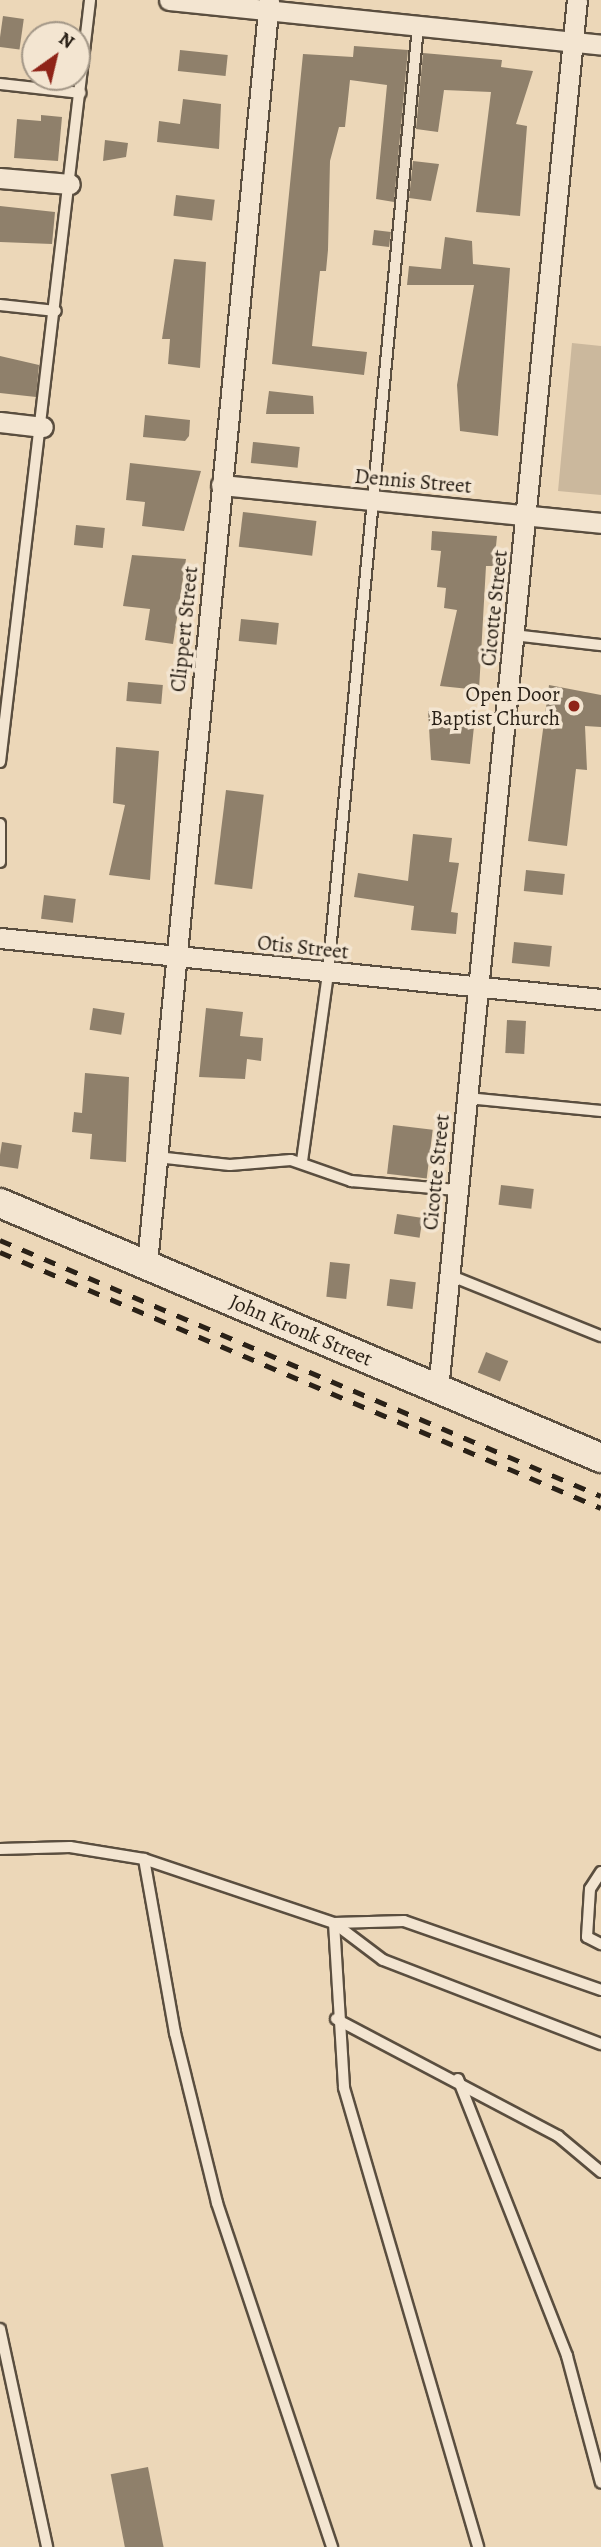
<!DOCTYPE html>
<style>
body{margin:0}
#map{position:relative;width:601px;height:2547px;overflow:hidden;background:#ecd7b8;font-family:Alegreya,serif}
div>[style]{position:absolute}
.green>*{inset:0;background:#cbb89d}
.building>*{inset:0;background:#8f806b;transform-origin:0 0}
.roads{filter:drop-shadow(2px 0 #5a4e3f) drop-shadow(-2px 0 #5a4e3f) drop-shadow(0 2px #5a4e3f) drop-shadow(0 -2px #5a4e3f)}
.lane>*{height:10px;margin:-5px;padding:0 5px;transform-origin:5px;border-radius:5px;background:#f3e5d1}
.street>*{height:19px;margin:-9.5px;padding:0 9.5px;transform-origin:9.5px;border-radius:9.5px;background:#f3e5d1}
.secondary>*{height:28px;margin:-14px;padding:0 14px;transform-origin:14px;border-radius:14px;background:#f3e5d1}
.rail>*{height:5px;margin-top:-2.5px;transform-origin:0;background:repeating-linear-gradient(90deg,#2a2117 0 12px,transparent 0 24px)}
.dots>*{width:19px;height:19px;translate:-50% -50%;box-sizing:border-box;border:4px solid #f3e5d1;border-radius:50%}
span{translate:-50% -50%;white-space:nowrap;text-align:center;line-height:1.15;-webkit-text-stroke:7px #f3e5d1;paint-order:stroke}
.street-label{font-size:21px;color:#2a2117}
.poi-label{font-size:21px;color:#2a2117}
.right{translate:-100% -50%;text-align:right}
.north{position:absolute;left:21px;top:21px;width:70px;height:70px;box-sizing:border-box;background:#f3e5d1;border:2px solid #a39787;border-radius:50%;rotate:34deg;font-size:19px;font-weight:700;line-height:28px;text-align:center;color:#2a2117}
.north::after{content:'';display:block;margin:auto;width:24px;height:32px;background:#8f2418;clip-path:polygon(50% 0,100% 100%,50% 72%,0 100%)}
</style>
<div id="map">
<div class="green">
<div style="clip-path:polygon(572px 343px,601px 346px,601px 495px,558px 491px)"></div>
</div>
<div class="building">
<div style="left:3px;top:16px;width:21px;height:31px;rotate:8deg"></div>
<div style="clip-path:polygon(354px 46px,408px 50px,394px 202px,376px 199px,387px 85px,350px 80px,345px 127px,339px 127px,330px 161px,328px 250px,326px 271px,320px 271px,312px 346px,367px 352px,364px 375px,272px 364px,303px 54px,353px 57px)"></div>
<div style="left:180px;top:50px;width:48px;height:21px;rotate:6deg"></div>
<div style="clip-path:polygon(423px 53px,502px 60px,501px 67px,533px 71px,516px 124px,527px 126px,520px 216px,476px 212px,491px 92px,444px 90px,438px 132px,416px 129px)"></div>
<div style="clip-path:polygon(183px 99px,221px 104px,219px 149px,157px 142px,159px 121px,180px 124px)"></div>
<div style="clip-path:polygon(41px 115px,62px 117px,58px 161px,14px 158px,17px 119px,41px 121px)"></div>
<div style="clip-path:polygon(105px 140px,128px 143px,126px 157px,103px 161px)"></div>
<div style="clip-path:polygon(413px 161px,439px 164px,431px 201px,409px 198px)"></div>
<div style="left:176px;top:195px;width:39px;height:21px;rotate:7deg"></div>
<div style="clip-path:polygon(0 206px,55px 212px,52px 244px,0 242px)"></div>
<div style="left:374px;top:230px;width:17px;height:15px;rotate:7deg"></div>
<div style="clip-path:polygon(445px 237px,472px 241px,473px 264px,510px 268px,498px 436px,460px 431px,457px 385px,474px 285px,407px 285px,409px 266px,441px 269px)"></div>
<div style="clip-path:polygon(174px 259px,206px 262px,200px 368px,168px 364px,170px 339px,162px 339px)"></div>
<div style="clip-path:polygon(0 356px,39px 365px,36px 397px,0 393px)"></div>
<div style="clip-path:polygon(269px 391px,313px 396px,314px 414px,266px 414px)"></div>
<div style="clip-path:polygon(145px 415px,190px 420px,189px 436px,185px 441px,143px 437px)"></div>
<div style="left:253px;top:442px;width:47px;height:21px;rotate:6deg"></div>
<div style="clip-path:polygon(130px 463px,201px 471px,184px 531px,142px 526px,145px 502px,126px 500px)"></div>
<div style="left:243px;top:512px;width:74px;height:35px;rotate:7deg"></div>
<div style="left:76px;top:525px;width:29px;height:20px;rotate:6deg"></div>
<div style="clip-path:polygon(432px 531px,497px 536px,494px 566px,486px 566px,479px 690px,440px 686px,457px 610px,444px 608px,446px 588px,437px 587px,441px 551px,431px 550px)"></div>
<div style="clip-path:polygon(132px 555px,186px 559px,173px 644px,145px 640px,150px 609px,123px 606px)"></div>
<div style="left:241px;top:619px;width:38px;height:22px;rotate:6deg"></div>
<div style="left:128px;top:682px;width:35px;height:19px;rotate:5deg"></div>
<div style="clip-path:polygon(549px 685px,601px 695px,601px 727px,585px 726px,587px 770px,576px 769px,567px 846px,528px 841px)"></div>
<div style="clip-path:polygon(428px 711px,475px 717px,470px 764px,431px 760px)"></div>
<div style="clip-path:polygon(116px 747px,159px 751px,150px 880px,109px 875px,125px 805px,113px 803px)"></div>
<div style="left:226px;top:790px;width:38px;height:95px;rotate:7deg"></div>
<div style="clip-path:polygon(413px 834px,452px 838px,449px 862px,459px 863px,451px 912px,458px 913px,456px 934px,411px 930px,414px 906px,354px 897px,358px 873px,408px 881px)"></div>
<div style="left:526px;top:870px;width:39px;height:21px;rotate:6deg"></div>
<div style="left:44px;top:895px;width:32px;height:24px;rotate:7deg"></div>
<div style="left:514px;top:942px;width:38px;height:21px;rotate:6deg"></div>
<div style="left:93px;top:1008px;width:32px;height:22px;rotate:9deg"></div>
<div style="clip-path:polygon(206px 1008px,243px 1012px,240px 1036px,263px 1038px,261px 1061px,247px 1059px,245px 1079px,199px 1077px)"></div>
<div style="left:507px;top:1020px;width:19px;height:33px;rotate:3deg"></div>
<div style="clip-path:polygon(85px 1073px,129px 1077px,126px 1162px,90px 1159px,92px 1134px,72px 1132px,74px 1112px,82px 1113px)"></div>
<div style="left:393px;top:1125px;width:40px;height:49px;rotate:7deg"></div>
<div style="left:2px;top:1142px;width:20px;height:24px;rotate:9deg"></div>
<div style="left:501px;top:1185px;width:33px;height:20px;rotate:7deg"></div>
<div style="left:397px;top:1214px;width:26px;height:20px;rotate:9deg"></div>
<div style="left:330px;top:1262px;width:20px;height:35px;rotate:6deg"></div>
<div style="left:390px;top:1279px;width:26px;height:27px;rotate:7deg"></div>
<div style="left:486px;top:1352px;width:24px;height:22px;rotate:22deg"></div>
<div style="left:148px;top:2467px;width:82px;height:38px;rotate:79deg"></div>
</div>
<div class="roads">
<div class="lane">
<div style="left:0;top:84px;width:81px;rotate:6.4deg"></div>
<div style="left:0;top:305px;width:56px;rotate:6.1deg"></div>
<div style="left:514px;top:635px;width:88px;rotate:6.6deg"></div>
<div style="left:0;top:762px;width:767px;rotate:-83.26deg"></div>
<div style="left:0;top:824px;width:38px;rotate:90deg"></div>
<div style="left:467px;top:1098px;width:135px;rotate:5.5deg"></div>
<div style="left:157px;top:1157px;width:73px;rotate:6.3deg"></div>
<div style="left:230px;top:1165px;width:61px;rotate:-4.7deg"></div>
<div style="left:291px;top:1160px;width:64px;rotate:19.3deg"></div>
<div style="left:351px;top:1181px;width:106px;rotate:4.9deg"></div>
<div style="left:302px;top:1161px;width:190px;rotate:-82.1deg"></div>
<div style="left:328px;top:973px;width:950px;rotate:-84.57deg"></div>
<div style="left:449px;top:1275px;width:164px;rotate:21.9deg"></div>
<div style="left:0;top:1849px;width:70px;rotate:-1.6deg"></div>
<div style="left:70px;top:1847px;width:75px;rotate:9.2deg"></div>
<div style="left:144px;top:1859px;width:200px;rotate:18.6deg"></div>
<div style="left:334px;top:1923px;width:61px;rotate:37.1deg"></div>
<div style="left:383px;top:1960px;width:234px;rotate:21.1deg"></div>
<div style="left:144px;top:1859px;width:177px;rotate:79.9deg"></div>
<div style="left:175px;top:2033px;width:175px;rotate:76.1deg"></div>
<div style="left:217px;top:2203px;width:363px;rotate:71.5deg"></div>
<div style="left:601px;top:1872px;width:20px;rotate:123deg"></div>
<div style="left:590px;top:1889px;width:48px;rotate:93.6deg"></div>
<div style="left:587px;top:1937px;width:16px;rotate:27deg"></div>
<div style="left:334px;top:1923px;width:165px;rotate:86.5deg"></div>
<div style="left:344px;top:2088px;width:478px;rotate:73.7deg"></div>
<div style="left:334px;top:1923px;width:70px;rotate:-1.6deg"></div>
<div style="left:404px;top:1921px;width:209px;rotate:19.3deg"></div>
<div style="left:336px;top:2019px;width:251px;rotate:27.8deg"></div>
<div style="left:558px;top:2136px;width:56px;rotate:39.9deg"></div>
<div style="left:458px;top:2079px;width:298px;rotate:68.5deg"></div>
<div style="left:567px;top:2356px;width:131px;rotate:75deg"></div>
<div style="left:0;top:2329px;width:223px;rotate:77.8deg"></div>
</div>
<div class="street">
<div style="left:169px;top:0;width:434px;rotate:5.9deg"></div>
<div style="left:0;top:178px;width:70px;rotate:4.9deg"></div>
<div style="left:0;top:422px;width:43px;rotate:6.6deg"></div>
<div style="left:221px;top:485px;width:382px;rotate:5.7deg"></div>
<div style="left:0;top:938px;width:604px;rotate:5.8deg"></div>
<div style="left:147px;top:1263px;width:1269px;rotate:-84.48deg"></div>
<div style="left:438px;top:1389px;width:1396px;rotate:-84.29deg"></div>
</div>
<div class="secondary">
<div style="left:0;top:1203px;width:653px;rotate:22.99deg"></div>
</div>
</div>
<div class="rail">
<div style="left:0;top:1240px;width:653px;rotate:23.07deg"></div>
<div style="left:0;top:1252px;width:653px;rotate:23.07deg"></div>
</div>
<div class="dots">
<div style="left:574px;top:706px;background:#8f2418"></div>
</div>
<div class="street-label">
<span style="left:413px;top:481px;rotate:5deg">Dennis Street</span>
<span style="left:494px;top:608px;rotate:-84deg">Cicotte Street</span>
<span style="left:184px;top:629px;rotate:-84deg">Clippert Street</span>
<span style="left:303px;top:947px;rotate:6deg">Otis Street</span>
<span style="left:436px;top:1172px;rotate:-84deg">Cicotte Street</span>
<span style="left:301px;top:1330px;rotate:23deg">John Kronk Street</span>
</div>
<div class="poi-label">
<span class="right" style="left:560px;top:706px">Open Door<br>Baptist Church</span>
</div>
<div class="north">N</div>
</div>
